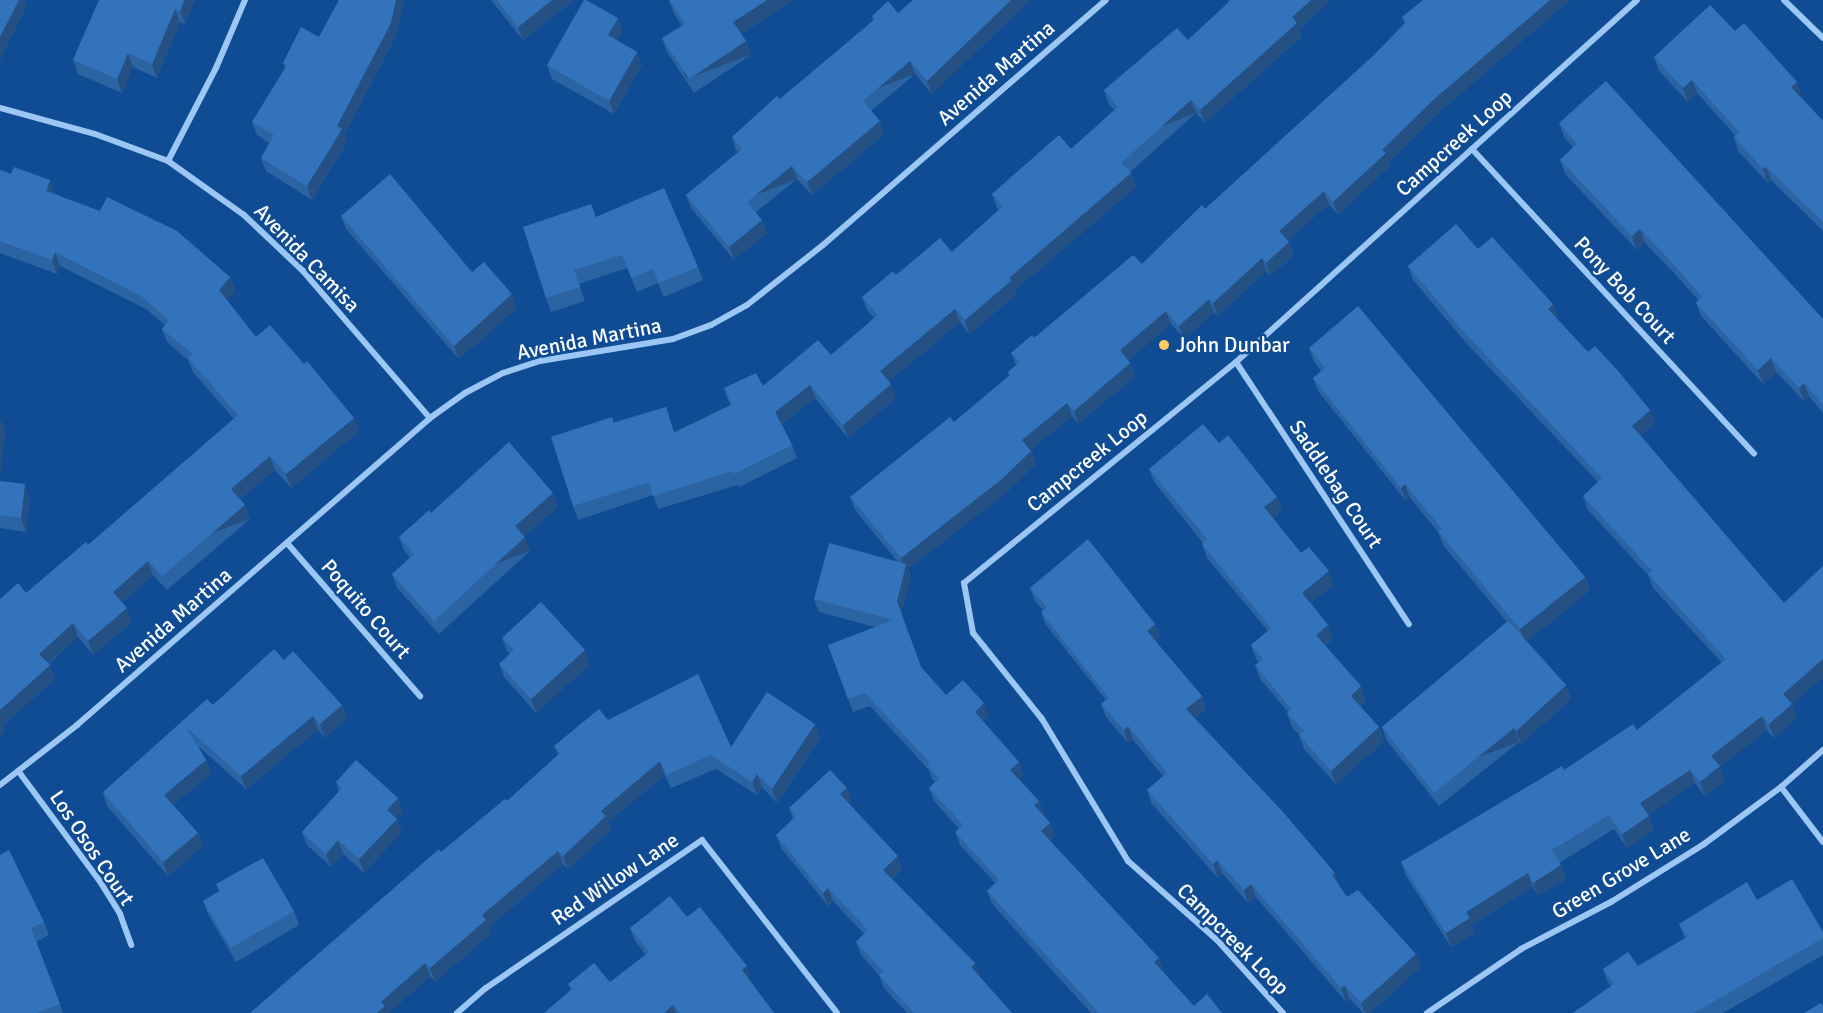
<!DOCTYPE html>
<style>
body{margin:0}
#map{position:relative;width:1823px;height:1013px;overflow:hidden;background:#0f4c94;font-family:Signika,sans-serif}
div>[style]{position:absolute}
.minor>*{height:6px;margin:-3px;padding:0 3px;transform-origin:3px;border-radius:3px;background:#9cc6f4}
.wall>*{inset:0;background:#2c63a2}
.shaded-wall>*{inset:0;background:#245084;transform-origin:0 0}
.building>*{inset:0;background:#3373bc}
.dots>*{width:16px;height:16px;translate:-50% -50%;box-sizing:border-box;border:3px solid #0f4c94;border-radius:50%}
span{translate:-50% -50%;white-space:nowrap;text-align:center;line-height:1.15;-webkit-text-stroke:5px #0f4c94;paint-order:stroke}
.street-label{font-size:21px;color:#fff}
.poi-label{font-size:21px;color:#fff}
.left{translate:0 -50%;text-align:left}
</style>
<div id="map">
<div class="minor">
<div style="left:1784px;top:0;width:54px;rotate:44.3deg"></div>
<div style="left:0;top:108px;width:98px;rotate:15.3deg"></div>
<div style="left:95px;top:134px;width:78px;rotate:20.3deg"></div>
<div style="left:168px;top:161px;width:93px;rotate:35.4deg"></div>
<div style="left:244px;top:215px;width:81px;rotate:43.5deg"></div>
<div style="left:303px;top:271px;width:194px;rotate:49.2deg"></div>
<div style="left:1472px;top:149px;width:415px;rotate:47.2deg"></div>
<div style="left:168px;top:161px;width:105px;rotate:-62.7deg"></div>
<div style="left:216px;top:68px;width:74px;rotate:-66.9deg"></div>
<div style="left:1236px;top:362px;width:314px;rotate:56.6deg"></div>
<div style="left:287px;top:543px;width:203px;rotate:49deg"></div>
<div style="left:19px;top:772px;width:134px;rotate:53.5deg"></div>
<div style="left:99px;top:880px;width:40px;rotate:58deg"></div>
<div style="left:120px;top:914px;width:33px;rotate:70deg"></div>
<div style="left:0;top:785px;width:98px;rotate:-37.9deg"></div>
<div style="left:77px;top:725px;width:468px;rotate:-41deg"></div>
<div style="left:430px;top:418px;width:43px;rotate:-35.5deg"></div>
<div style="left:465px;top:393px;width:43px;rotate:-27.8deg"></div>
<div style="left:503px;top:373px;width:39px;rotate:-18deg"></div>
<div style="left:540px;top:361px;width:135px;rotate:-9.4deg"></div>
<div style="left:673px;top:339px;width:40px;rotate:-20.2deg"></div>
<div style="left:711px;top:325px;width:41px;rotate:-29.1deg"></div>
<div style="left:747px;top:305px;width:97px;rotate:-38.3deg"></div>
<div style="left:823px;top:245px;width:374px;rotate:-40.9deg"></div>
<div style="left:1781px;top:787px;width:69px;rotate:52.6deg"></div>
<div style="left:457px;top:1013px;width:38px;rotate:-41deg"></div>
<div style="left:486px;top:988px;width:262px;rotate:-34.4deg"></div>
<div style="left:702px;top:840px;width:219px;rotate:52deg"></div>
<div style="left:1283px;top:1013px;width:98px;rotate:-132.1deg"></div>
<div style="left:1217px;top:940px;width:119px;rotate:-138.4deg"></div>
<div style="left:1128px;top:861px;width:166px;rotate:-121.2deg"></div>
<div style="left:1042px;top:719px;width:110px;rotate:-128.7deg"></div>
<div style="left:973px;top:633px;width:51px;rotate:-100.2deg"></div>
<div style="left:964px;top:583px;width:350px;rotate:-39.1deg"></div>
<div style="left:1236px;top:362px;width:540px;rotate:-42.07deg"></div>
<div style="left:1427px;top:1013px;width:114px;rotate:-34.2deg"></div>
<div style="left:1521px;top:949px;width:102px;rotate:-27.6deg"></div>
<div style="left:1611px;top:902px;width:110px;rotate:-31.9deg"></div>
<div style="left:1704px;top:844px;width:96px;rotate:-36.5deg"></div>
<div style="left:1781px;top:787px;width:56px;rotate:-41.4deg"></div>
</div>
<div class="wall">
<div style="clip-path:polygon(99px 0,195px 0,185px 24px,180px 22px,157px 78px,133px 67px,122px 93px,78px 74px,73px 60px)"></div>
<div style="clip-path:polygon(339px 0,404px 0,396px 36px,344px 135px,347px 142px,312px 200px,266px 171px,261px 158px,269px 143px,257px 135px,252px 122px,285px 68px,283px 63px,319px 37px)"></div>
<div style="clip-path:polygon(491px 0,574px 0,523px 40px)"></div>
<div style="clip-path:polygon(669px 0,793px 0,741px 34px,746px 41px,751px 55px,694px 93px,667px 52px,662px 38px,682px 26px,674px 14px)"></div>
<div style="clip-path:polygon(913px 0,1030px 0,932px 94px,915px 74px,871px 111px,884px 134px,812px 195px,797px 179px,755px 213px,762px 220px,767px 233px,734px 260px,691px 208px,686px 195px,738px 152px,736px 150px,732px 137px,780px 99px,873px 21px,872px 16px,898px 13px)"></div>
<div style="clip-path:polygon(1227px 0,1331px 0,1299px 29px,1302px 36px,1205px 123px,1196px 113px,1130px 172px,1136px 187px,1015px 290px,1017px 294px,969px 334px,960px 322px,889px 381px,896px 398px,848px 438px,815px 398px,782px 424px,792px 445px,797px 458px,739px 487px,738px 485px,658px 509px,653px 495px,578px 520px,573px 506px,614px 422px,666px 407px,674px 432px,730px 405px,724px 388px,763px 386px,831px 355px,874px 318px,867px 310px,862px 297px,896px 275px,952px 252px,999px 210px,997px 208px,992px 194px,1071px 149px,1114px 110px,1108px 103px,1104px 90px,1188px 40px,1229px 2px)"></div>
<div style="clip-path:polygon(1423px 0,1570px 0,1438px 113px,1389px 162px,1390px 166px,1338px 215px,1329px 204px,1288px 240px,1294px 255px,1270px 276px,1266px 271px,1218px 316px,1214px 312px,1184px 339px,1171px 324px,1128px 360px,1135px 376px,1078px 424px,1072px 416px,1031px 450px,1036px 464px,1007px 492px,908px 569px,911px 577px,901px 614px,921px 667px,946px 695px,989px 716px,983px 721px,1024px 775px,1019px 779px,1039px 801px,1044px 814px,1043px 815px,1050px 823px,1055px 836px,1050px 841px,1159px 958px,1163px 972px,1194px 1006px,1222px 1013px,1091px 1013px,992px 904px,987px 891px,995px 883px,960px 845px,955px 832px,959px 829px,934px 801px,929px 788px,935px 782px,932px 779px,929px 770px,870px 706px,853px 712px,828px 645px,875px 627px,819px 612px,814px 599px,897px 561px,855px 510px,850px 497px,954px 422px,1009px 376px,1008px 372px,1016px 365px,1011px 353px,1142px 264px,1205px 209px,1373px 56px,1405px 24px,1402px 17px)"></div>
<div style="clip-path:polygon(618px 18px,622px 31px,617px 41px,637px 52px,642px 65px,614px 114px,552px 79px,547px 65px)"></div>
<div style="clip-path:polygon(1735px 31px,1802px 96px,1801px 97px,1823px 121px,1823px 231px,1771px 180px,1768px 183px,1738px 151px,1734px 137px,1735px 135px,1697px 93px,1688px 102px,1659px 71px,1654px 57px)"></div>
<div style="clip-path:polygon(1559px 123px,1823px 319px,1823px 413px,1809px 396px,1804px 401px,1776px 372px,1763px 384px,1701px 316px,1696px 303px,1698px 300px,1673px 272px,1645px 243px,1637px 250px,1565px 174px,1560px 160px,1573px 147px,1564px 137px)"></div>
<div style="clip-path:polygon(0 170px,11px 174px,50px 180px,55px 194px,230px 277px,235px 291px,227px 300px,256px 337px,304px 364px,354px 418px,359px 431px,291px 488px,275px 470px,240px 499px,245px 505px,250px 519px,167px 590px,153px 575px,122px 602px,132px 622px,93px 655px,78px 637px,49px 664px,55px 679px,3px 725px,5px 731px,0 736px,26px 593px,88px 545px,234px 419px,193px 372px,188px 360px,167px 342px,162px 329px,165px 325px,146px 309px,60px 266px,57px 274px,0 253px)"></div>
<div style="clip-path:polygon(341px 216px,472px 272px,517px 308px,459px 359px,346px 229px)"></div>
<div style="clip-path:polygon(596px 217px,698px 267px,703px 280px,664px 297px,658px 283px,637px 292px,627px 268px,579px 284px,585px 301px,551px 312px,546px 298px)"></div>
<div style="clip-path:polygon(1478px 249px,1553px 304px,1558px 318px,1557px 319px,1588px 352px,1650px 410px,1655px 423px,1641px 436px,1784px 603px,1823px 566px,1823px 677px,1792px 704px,1797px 718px,1774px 738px,1767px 730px,1720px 767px,1725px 780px,1705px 796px,1695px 783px,1648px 815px,1654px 830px,1627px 848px,1614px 829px,1559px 863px,1566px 879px,1538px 896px,1533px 887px,1472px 925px,1475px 932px,1451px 947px,1406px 876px,1401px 862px,1564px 770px,1637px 730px,1722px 663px,1653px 588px,1648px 575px,1588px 510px,1583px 496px,1598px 482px,1468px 345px,1413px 280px,1408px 266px)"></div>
<div style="clip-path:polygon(1309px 348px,1585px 577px,1590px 590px,1527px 641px,1566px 685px,1571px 699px,1521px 744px,1519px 742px,1439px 806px,1387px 741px,1382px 727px,1507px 622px,1443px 545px,1438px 532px,1410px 498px,1406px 501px,1318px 391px,1313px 378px,1321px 371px,1314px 361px)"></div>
<div style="clip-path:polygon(1219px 443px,1277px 497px,1282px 510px,1273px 518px,1301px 553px,1334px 584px,1311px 603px,1328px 625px,1333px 638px,1325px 646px,1366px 700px,1360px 706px,1379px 727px,1384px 741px,1336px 784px,1304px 749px,1299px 735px,1292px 727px,1287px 713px,1288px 712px,1260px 679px,1255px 665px,1259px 662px,1256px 659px,1251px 645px,1268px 631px,1207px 558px,1202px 544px,1203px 543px,1154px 482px,1149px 469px)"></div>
<div style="clip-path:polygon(0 481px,30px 498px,26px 532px,0 528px)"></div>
<div style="clip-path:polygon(558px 507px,524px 536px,530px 551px,439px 634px,397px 588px,392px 574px,410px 558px,404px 550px,399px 537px,431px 513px)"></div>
<div style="clip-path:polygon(1030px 588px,1155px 624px,1160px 637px,1155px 641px,1202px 696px,1206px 709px,1195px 718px,1335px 873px,1339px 886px,1347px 897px,1421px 967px,1370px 1013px,1363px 1013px,1349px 998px,1346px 1002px,1256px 897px,1248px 903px,1222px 873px,1218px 878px,1151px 803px,1147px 790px,1163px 776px,1133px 740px,1128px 743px,1106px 717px,1101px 704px,1106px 700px,1046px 625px,1041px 612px,1043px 610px,1035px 601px)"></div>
<div style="clip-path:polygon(502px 638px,590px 664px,536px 713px,504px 677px,499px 664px,510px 654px,507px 651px)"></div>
<div style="clip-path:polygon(284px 660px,342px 705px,347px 718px,325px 738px,318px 730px,246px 789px,198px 746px,206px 760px,211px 773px,173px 805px,198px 833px,203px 846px,168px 876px,107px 806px,103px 792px,213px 705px)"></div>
<div style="clip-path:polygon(608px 720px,731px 747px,815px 724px,820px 738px,777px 803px,762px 787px,757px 795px,716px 769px,671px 788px,665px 775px,608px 822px,611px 830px,568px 869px,563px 864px,489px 927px,491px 933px,435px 982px,430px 976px,389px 1013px,441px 852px,507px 801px,558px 755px,554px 746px)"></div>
<div style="clip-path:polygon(336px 782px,398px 798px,403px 812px,396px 818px,402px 832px,364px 873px,343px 854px,331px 867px,307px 845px,302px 832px,339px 792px)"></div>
<div style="clip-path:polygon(852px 801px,849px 803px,902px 869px,892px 879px,975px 963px,980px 977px,1012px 1013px,907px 1013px,884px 988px,879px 975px,861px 955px,856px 942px,864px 934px,833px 901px,828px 906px,781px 848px,776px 835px,793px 819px,789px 808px)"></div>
<div style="clip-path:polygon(0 855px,44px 922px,49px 935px,36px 942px,63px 1013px,0 1013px)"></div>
<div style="clip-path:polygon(216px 884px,294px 911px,299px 925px,236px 962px,208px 914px,203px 901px,219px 891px)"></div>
<div style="clip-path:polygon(1757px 900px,1823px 932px,1823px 955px,1723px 1013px,1573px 1013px,1611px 986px,1608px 983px,1603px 969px,1638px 966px,1685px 939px,1679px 924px)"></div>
<div style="clip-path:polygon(687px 917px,751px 980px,750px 981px,774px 1013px,544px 1013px,571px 990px,568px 984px,610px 982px,646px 955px,635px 941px,630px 928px)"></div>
</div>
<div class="shaded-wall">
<div style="clip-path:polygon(19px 0,25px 0,27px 6px,0 61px,0 37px)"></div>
<div style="clip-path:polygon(184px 0,195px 0,185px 24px,180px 11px)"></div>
<div style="clip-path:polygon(396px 0,404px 0,396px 36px,344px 135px,347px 142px,312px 200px,307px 186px,337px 126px)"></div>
<div style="clip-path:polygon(552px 0,574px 0,523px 40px,518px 27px)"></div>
<div style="clip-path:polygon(767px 0,793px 0,738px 36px,733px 22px)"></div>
<div style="clip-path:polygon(1011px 0,1030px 0,932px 94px,927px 81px)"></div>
<div style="clip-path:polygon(1311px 0,1331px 0,1299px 29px,1302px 36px,1205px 123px,1200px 110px,1292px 17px)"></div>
<div style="clip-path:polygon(1550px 0,1570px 0,1438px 113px,1389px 162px,1390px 166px,1338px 215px,1333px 202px,1382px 150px,1433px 100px)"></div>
<div style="clip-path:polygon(175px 9px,180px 22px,157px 78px,152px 64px)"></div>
<div style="clip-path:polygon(618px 18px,622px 31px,613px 49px,608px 35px)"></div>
<div style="left:746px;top:41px;width:15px;height:69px;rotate:70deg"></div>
<div style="clip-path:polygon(637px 52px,642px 65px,614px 114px,609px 101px)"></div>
<div style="clip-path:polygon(128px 53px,133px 67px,122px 93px,117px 79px)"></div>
<div style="left:910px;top:61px;width:14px;height:62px;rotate:69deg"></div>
<div style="clip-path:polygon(1692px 80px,1697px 93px,1688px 102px,1683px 88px)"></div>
<div style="clip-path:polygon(1797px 82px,1802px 96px,1796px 101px,1791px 87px)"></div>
<div style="left:1191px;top:100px;width:14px;height:94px;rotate:69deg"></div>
<div style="clip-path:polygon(880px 121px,884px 134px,812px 195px,807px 182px)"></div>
<div style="left:792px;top:166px;width:14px;height:58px;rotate:69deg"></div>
<div style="clip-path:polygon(1766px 167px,1771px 180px,1768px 183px,1763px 169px)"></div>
<div style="clip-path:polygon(1131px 173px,1136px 187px,1015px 290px,1017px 294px,969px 334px,965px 320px,1009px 278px)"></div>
<div style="clip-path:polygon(50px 180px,55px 194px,51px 205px,46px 191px)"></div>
<div style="clip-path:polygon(1324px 191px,1329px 204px,1284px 244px,1279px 231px)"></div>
<div style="clip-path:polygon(762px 220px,767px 233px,734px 260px,729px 247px)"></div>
<div style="clip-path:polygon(1640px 229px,1645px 243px,1637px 250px,1632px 236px)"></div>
<div style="clip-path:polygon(1289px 242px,1294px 255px,1270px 276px,1266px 263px)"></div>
<div style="clip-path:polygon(55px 252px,60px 266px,57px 274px,52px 260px)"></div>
<div style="clip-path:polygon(1262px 258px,1266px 271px,1218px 316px,1213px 303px)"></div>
<div style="clip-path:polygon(230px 277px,235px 291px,224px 304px,219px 290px)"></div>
<div style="clip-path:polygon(512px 294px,517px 308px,459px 359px,454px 346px)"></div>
<div style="clip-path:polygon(1209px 299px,1214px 312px,1184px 339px,1179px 326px)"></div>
<div style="clip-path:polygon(1553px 304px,1558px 318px,1553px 323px,1548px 309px)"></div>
<div style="clip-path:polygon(955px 309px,960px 322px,885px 385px,880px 371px)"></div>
<div style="clip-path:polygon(1166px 311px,1171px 324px,1124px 363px,1120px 350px)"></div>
<div style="clip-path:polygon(1771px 358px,1776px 372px,1763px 384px,1758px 370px)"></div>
<div style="clip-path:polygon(1130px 363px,1135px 376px,1078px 424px,1074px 411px)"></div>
<div style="clip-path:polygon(1804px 383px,1809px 396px,1804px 401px,1799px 388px)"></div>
<div style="clip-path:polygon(891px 384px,896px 398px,848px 438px,843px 425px)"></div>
<div style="clip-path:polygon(810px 385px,815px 398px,780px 425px,775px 412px)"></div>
<div style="clip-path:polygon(1067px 403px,1072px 416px,1027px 453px,1022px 440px)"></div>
<div style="clip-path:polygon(1650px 410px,1655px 423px,1637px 440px,1632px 426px)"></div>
<div style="clip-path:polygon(1px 417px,6px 431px,0 477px,0 424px)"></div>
<div style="clip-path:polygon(354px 418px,359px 431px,291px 488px,286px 474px)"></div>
<div style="clip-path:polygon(1031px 451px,1036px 464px,1007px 492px,908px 569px,911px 577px,901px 614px,897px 601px,905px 569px,901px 558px)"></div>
<div style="clip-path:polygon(270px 456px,275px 470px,236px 503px,231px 489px)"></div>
<div style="clip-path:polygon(25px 484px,30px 498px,26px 532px,21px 518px)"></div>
<div style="clip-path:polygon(1405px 484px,1410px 498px,1406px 501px,1401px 488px)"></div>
<div style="clip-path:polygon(553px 493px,558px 507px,520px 539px,515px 526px)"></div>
<div style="clip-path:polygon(1277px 497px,1282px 510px,1269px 521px,1264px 507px)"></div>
<div style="left:245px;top:505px;width:15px;height:109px;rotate:70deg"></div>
<div style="left:525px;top:537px;width:15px;height:124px;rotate:70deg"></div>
<div style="clip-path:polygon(148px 561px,153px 575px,118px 606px,113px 592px)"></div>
<div style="clip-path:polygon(1329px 571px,1334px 584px,1307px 606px,1302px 593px)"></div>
<div style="clip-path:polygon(1585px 577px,1590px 590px,1525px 643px,1520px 629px)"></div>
<div style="clip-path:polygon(127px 608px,132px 622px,93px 655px,88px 641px)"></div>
<div style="clip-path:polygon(73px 623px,78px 637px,44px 667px,39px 654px)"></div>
<div style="clip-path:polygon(1155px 624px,1160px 637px,1152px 644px,1147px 631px)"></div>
<div style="clip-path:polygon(1328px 625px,1333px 638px,1321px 649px,1316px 635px)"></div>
<div style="clip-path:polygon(585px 650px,590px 664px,536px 713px,531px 699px)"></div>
<div style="clip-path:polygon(1823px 659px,1823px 677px,1792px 704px,1797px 718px,1774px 738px,1769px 724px,1783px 694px)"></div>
<div style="clip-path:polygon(50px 665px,55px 679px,3px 725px,5px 731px,0 736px,0 710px)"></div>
<div style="clip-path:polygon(1566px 685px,1571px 699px,1521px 744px,1516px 731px)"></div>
<div style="clip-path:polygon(1361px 686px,1366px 700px,1356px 710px,1351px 696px)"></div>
<div style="clip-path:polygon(1202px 696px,1206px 709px,1191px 722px,1186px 709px)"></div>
<div style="clip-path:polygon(984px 703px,989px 716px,979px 725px,975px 712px)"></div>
<div style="clip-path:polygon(342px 705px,347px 718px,325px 738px,320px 724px)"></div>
<div style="clip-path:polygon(313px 716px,318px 730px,246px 789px,241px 776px)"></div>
<div style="clip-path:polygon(1762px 716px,1767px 730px,1720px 767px,1725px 780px,1705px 796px,1700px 782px,1711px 756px)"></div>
<div style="clip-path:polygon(815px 724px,820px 738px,777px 803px,772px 789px)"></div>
<div style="clip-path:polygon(1128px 726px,1133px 740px,1128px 743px,1124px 730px)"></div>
<div style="clip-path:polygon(1379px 727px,1384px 741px,1336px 784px,1331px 771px)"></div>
<div style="left:1514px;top:728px;width:15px;height:103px;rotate:70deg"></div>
<div style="clip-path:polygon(206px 760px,211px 773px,169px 808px,164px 795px)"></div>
<div style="clip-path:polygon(660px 761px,665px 775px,608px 822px,611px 830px,568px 869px,563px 856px,601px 811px)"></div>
<div style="clip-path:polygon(1019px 762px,1024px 775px,1015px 783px,1010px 770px)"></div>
<div style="clip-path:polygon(1690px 770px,1695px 783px,1645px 817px,1640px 803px)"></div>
<div style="clip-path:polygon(757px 774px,762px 787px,757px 795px,752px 782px)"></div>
<div style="clip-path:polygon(847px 788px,852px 801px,845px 807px,840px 794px)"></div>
<div style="clip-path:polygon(398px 798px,403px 812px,392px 823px,387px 810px)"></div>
<div style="clip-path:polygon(1039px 801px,1044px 814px,1039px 818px,1034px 805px)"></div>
<div style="clip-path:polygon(1649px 816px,1654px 830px,1627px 848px,1622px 834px)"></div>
<div style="clip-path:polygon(397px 819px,402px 832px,364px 873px,359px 859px)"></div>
<div style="clip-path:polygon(1050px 823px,1055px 836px,1046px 845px,1041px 831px)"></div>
<div style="clip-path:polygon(198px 833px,203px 846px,168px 876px,163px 862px)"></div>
<div style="clip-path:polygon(338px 840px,343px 854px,331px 867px,326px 854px)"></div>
<div style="clip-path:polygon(558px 851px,563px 864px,489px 927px,491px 933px,435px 982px,430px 968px,482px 915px)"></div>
<div style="clip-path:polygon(898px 856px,902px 869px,888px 883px,883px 870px)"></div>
<div style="clip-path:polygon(1217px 860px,1222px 873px,1218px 878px,1213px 864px)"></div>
<div style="clip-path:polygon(1561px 865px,1566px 879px,1538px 896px,1533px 883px)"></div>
<div style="clip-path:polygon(1335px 873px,1340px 886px,1332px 875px)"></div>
<div style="clip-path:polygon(1528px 873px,1533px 887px,1472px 925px,1475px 932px,1451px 947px,1446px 933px,1466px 912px)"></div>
<div style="clip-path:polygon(1251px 884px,1256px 897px,1248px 903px,1244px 890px)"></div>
<div style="clip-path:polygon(828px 888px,833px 901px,828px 906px,823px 893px)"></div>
<div style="clip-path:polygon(1416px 954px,1421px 967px,1370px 1013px,1365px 1013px,1361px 1003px)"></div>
<div style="clip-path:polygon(1159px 958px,1164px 971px,1159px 975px,1154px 962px)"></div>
<div style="clip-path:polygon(425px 963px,430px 976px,389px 1013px,377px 1013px,381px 1002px)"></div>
<div style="clip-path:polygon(975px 963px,980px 976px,976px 980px,971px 967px)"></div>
<div style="clip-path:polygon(747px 966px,751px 980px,747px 983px,742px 970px)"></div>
<div style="clip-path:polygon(1345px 985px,1349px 998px,1346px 1002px,1341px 988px)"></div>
<div style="clip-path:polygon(673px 1005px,676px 1013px,664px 1013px)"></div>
</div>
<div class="building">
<div style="clip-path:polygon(0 0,19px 0,0 37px)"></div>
<div style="clip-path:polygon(99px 0,184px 0,180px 11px,175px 9px,152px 64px,128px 53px,117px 79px,73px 60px)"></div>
<div style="clip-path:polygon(339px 0,396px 0,391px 23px,337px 126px,342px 129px,307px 186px,261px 158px,274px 135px,252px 122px,287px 65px,283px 63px,301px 27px,319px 37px)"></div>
<div style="clip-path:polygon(497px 0,552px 0,518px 27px)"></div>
<div style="clip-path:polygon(584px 0,586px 0,618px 18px,608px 35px,637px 52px,609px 101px,547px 65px)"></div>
<div style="clip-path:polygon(669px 0,767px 0,733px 22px,746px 41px,689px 79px,662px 38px,685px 24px)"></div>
<div style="clip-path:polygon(913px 0,1011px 0,927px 81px,910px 61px,863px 101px,880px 121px,807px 182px,792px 166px,747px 202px,762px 220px,729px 247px,686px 195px,742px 149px,732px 137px,777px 96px,780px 99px,875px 19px,872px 16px,888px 1px,898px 13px)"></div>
<div style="clip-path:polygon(1231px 0,1311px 0,1292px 17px,1297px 23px,1200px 110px,1191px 100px,1121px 163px,1131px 173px,1009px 278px,1012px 280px,965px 320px,955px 309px,880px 371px,891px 384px,843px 425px,810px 385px,775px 412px,792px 445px,734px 474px,733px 471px,653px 496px,649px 482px,573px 506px,551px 437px,612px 417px,614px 423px,666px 407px,674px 433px,732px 405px,724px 388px,756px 373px,763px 386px,818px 340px,831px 355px,878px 315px,862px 297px,893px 271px,896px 275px,940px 238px,952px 252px,1003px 206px,992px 194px,1059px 135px,1071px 149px,1118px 107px,1104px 90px,1177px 28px,1188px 40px)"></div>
<div style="clip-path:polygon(1423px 0,1550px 0,1433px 100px,1382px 150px,1386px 153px,1333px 202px,1324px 191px,1279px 231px,1289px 242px,1266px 263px,1262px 258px,1213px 303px,1209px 299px,1179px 326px,1166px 311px,1120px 350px,1130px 363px,1074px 411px,1067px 403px,1022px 440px,1031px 451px,1002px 479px,901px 558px,850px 497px,950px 417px,954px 422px,1010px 375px,1008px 372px,1020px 362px,1011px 353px,1032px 335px,1034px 338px,1133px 255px,1142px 264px,1202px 205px,1205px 209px,1373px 56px,1406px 22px,1402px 17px)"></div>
<div style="clip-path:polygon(1710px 5px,1735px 31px,1744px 23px,1797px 82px,1791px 87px,1823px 121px,1823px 222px,1766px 167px,1763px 169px,1734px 137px,1739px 132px,1692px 80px,1683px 88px,1654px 57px)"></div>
<div style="clip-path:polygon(1606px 81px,1823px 319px,1823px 405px,1804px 383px,1799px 388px,1771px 358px,1758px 370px,1696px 303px,1702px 297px,1668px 258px,1640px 229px,1632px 236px,1560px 160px,1577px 144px,1559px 123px)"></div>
<div style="clip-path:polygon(14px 167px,50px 180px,46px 191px,100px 211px,107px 197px,177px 231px,230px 277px,219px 290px,256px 337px,270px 325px,304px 364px,307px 361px,354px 418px,286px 474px,270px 456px,231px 489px,245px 505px,162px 576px,148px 561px,113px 592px,127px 608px,88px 641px,73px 623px,39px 654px,50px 665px,0 710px,0 599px,18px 583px,26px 593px,86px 542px,88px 545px,238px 415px,188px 358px,193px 354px,162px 329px,169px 320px,141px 296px,55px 252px,52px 260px,0 241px,0 170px,11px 174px)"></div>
<div style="clip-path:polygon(390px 174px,472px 272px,484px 262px,512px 294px,454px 346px,341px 216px)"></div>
<div style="clip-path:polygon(664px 188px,698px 267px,659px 283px,653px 269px,632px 278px,622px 255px,574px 270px,580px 287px,546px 298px,523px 227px,591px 204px,596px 217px)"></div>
<div style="clip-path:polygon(1456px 224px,1478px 249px,1492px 237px,1553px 304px,1548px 309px,1588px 352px,1595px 346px,1619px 372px,1650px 410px,1632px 426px,1784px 603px,1823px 566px,1823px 659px,1783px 694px,1792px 704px,1769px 724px,1762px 716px,1711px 756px,1720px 766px,1700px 782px,1690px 770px,1640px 803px,1649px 816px,1622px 834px,1609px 815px,1552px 850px,1561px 865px,1533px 883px,1528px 873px,1466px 912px,1470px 918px,1446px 933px,1401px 862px,1562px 766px,1564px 770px,1633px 724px,1637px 730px,1726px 659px,1648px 574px,1652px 571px,1583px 496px,1602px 478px,1463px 331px,1408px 266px)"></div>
<div style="clip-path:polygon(1358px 306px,1585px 577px,1520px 629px,1438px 531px,1442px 529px,1405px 484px,1401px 488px,1313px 378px,1325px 368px,1309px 348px)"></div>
<div style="clip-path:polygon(1203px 424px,1219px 443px,1228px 435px,1277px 497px,1264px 507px,1301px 553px,1309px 547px,1329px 571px,1302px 593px,1328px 625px,1316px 635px,1361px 686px,1351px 696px,1379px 727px,1331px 771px,1299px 735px,1304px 731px,1287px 713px,1291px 709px,1255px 665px,1263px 659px,1251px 645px,1271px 628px,1202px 544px,1207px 539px,1149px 469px)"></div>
<div style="clip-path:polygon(509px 442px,553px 493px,515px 526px,525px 537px,434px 621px,392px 574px,414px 554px,399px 537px,429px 510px,431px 513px)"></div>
<div style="clip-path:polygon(0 481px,25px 484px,21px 518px,0 515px)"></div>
<div style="clip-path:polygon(1088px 539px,1155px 624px,1147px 631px,1202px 696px,1186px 709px,1283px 812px,1335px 873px,1332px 875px,1347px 897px,1358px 890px,1416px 954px,1361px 1003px,1345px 985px,1341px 988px,1251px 884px,1244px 890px,1217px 860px,1213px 864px,1147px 790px,1167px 773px,1128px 726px,1124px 730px,1101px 704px,1109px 698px,1041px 612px,1047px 607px,1030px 588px)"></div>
<div style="clip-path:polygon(829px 543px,906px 564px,897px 601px,921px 667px,946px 695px,963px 680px,984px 703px,975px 712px,1019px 762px,1010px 770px,1039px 801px,1034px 805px,1050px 823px,1041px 831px,1159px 958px,1154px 962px,1194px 1006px,1207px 994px,1222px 1013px,1099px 1013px,987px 891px,999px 880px,955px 832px,963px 825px,929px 788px,939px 779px,927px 766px,930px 763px,865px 693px,848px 699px,828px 645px,894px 620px,814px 599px)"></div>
<div style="clip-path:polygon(541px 602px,585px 650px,531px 699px,499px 664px,514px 650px,502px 638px)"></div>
<div style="clip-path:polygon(1508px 621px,1566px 685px,1516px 731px,1514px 728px,1434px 793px,1382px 727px)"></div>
<div style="clip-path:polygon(274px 649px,284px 660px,293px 651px,342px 705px,320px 724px,313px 716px,241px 776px,186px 727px,206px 760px,164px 795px,198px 833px,163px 862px,103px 792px,207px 699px,213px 705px)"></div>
<div style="clip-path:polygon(698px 674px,731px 747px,767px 692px,815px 724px,772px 789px,757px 774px,752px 782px,711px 755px,666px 775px,660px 761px,601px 811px,606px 816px,563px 856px,558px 851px,482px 915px,486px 920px,430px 968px,425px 963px,381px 1002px,385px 1006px,377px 1013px,250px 1013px,439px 849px,441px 852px,505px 799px,507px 801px,560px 753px,554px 746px,599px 709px,608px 720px)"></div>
<div style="clip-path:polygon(356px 760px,398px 798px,387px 810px,397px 819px,359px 859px,338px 840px,326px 854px,302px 832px,342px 788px,336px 782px)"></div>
<div style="clip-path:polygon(830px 770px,847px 788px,840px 794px,898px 856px,883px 870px,975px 963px,971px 967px,1012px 1013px,914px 1013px,879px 975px,883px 971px,856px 942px,868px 930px,828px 888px,823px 893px,776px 835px,796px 816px,789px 808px)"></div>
<div style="clip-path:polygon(9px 850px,44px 922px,31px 928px,60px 1004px,37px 1013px,0 1013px,0 855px)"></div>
<div style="clip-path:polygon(263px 858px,294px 911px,231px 948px,203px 901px,220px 891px,216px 884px)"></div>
<div style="clip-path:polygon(1792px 879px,1823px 932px,1823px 938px,1694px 1013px,1573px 1013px,1614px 984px,1603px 969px,1628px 952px,1638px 966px,1687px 937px,1679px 924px,1747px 882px,1757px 900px)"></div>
<div style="clip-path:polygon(670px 896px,687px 917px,700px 907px,747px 966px,742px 970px,774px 1013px,680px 1013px,673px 1005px,664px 1013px,544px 1013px,572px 989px,568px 984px,594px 963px,610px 982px,649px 952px,630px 928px)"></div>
<div style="clip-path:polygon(1821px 1003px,1823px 1006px,1823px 1013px,1804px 1013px)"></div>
</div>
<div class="dots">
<div style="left:1164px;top:345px;background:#ffcd5f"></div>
</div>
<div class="street-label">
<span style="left:996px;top:73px;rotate:-41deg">Avenida Martina</span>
<span style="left:1454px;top:143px;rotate:-42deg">Campcreek Loop</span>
<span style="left:307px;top:258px;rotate:46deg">Avenida Camisa</span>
<span style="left:1625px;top:290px;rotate:47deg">Pony Bob Court</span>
<span style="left:589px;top:339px;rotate:-11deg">Avenida Martina</span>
<span style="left:1087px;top:461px;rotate:-39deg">Campcreek Loop</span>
<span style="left:1336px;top:484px;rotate:56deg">Saddlebag Court</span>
<span style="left:366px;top:609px;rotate:49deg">Poquito Court</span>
<span style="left:173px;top:620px;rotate:-41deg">Avenida Martina</span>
<span style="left:92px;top:848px;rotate:56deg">Los Osos Court</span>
<span style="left:1621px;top:873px;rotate:-31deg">Green Grove Lane</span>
<span style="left:615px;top:879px;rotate:-34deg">Red Willow Lane</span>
<span style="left:1233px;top:939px;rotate:45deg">Campcreek Loop</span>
</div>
<div class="poi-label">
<span class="left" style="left:1176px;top:345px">John Dunbar</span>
</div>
</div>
